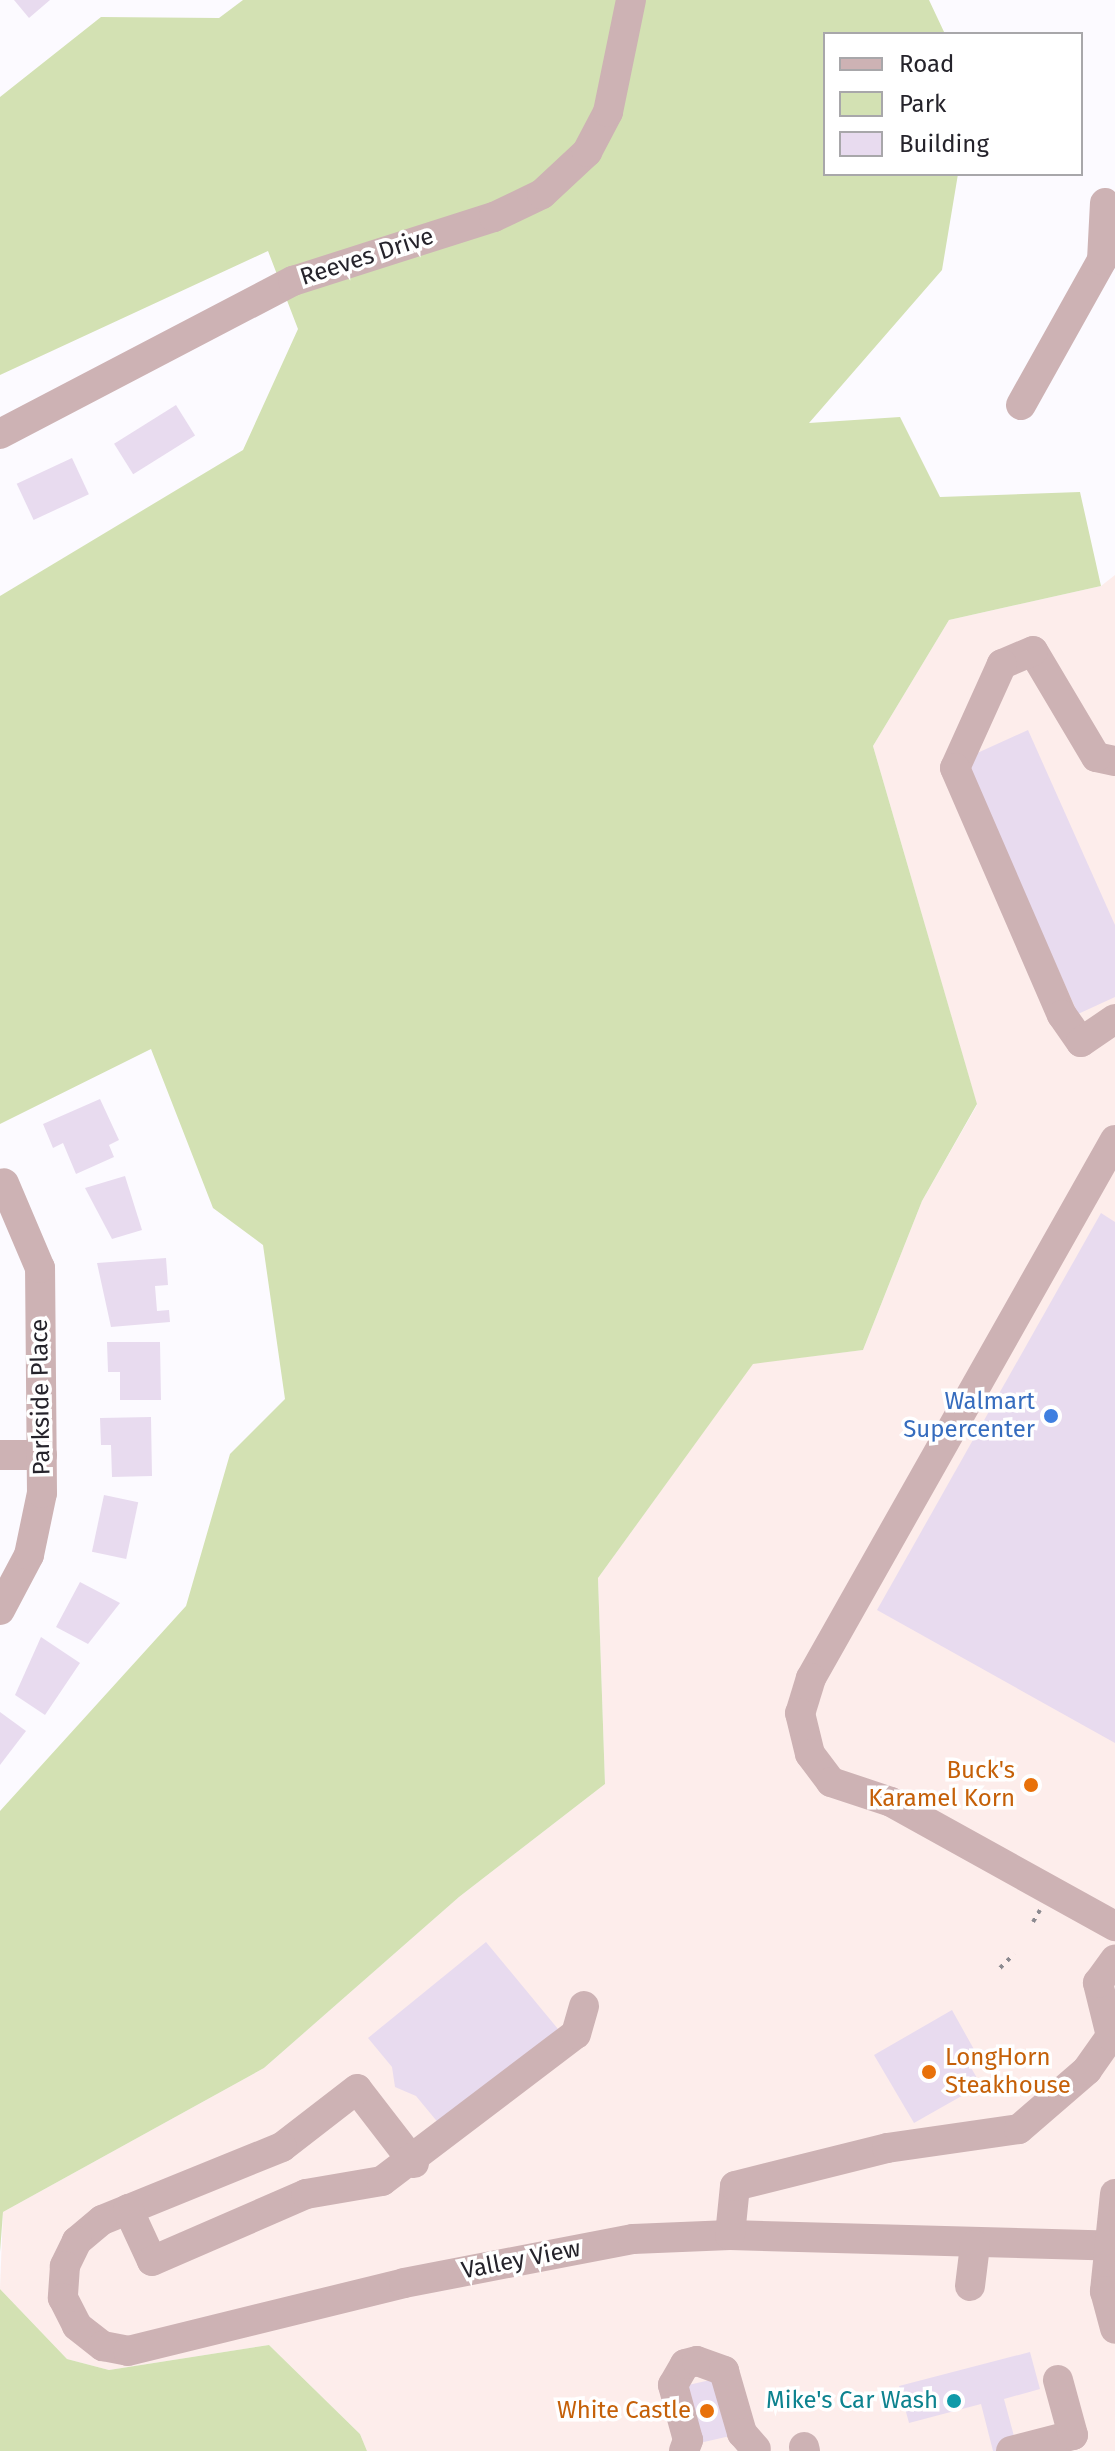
<!DOCTYPE html>
<style>
body{margin:0}
#map{position:relative;width:1115px;height:2451px;overflow:hidden;background:#fcfaff;font-family:"Fira Sans",sans-serif}
div>[style]{position:absolute}
.commercial>*{inset:0;background:#fdedeb}
.green>*{inset:0;background:#d3e1b3}
.building>*{inset:0;background:#e8dbef;transform-origin:0 0}
.path>*{height:4px;margin-top:-2px;transform-origin:0;background:repeating-linear-gradient(90deg,#8c8a90 0 4px,transparent 0 10px)}
.minor>*{height:30px;margin:-15px;padding:0 15px;transform-origin:15px;border-radius:15px;background:#cdb2b4}
.dots>*{width:22px;height:22px;translate:-50% -50%;box-sizing:border-box;border:4px solid #fff;border-radius:50%}
span{translate:-50% -50%;white-space:nowrap;text-align:center;line-height:1.15;-webkit-text-stroke:7px #fff;paint-order:stroke}
.street-label{font-size:24px;color:#25232b}
.shop-label{font-size:24px;color:#366cbe}
.right{translate:-100% -50%;text-align:right}
.food-label{font-size:24px;color:#c56008}
.left{translate:0 -50%;text-align:left}
.culture-label{font-size:24px;color:#0d838f}
.legend{position:absolute;left:823px;top:32px;width:260px;height:144px;box-sizing:border-box;background:#fff;border:2px solid #a8a7aa;margin:0;padding:10px 14px;list-style:none;font-size:24px;color:#25232b}
.legend li{display:flex;align-items:center;gap:16px;height:40px}
.legend b{width:40px;border:2px solid #a8a7aa}
</style>
<div id="map">
<div class="commercial">
<div style="clip-path:polygon(1115px 575px,1115px 2451px,367px 2451px,360px 2434px,269px 2345px,109px 2370px,67px 2359px,0 2289px,3px 2212px,264px 2068px,459px 1897px,605px 1784px,598px 1578px,753px 1363px,863px 1350px,922px 1201px,977px 1105px,873px 746px,949px 620px,1101px 586px)"></div>
</div>
<div class="green">
<div style="clip-path:polygon(243px 0,929px 0,945px 34px,825px 34px,825px 174px,958px 174px,942px 270px,809px 423px,900px 417px,940px 497px,1080px 492px,1101px 586px,949px 620px,873px 746px,977px 1104px,922px 1201px,863px 1350px,753px 1364px,598px 1578px,605px 1784px,459px 1897px,264px 2068px,3px 2212px,0 2252px,0 1811px,186px 1606px,230px 1454px,285px 1399px,263px 1245px,213px 1208px,151px 1049px,0 1124px,0 596px,243px 450px,298px 329px,268px 251px,0 375px,0 97px,101px 17px,219px 18px)"></div>
<div style="clip-path:polygon(0 2289px,67px 2359px,109px 2370px,269px 2345px,360px 2434px,367px 2451px,0 2451px)"></div>
</div>
<div class="building">
<div style="clip-path:polygon(14px 0,50px 0,29px 18px)"></div>
<div style="left:176px;top:405px;width:36px;height:73px;rotate:58deg"></div>
<div style="left:72px;top:458px;width:40px;height:61px;rotate:65deg"></div>
<div style="clip-path:polygon(1028px 730px,1115px 925px,1115px 997px,1078px 1014px,964px 759px)"></div>
<div style="clip-path:polygon(100px 1099px,119px 1140px,109px 1145px,114px 1157px,76px 1174px,63px 1143px,53px 1148px,43px 1124px)"></div>
<div style="clip-path:polygon(125px 1176px,142px 1230px,112px 1239px,85px 1188px)"></div>
<div style="clip-path:polygon(1101px 1213px,1115px 1222px,1115px 1743px,877px 1610px)"></div>
<div style="clip-path:polygon(166px 1258px,168px 1285px,155px 1286px,157px 1311px,169px 1310px,170px 1322px,111px 1327px,97px 1263px)"></div>
<div style="clip-path:polygon(107px 1342px,160px 1342px,161px 1400px,120px 1400px,120px 1372px,108px 1372px)"></div>
<div style="clip-path:polygon(151px 1417px,152px 1476px,112px 1477px,111px 1445px,101px 1445px,100px 1418px)"></div>
<div style="left:104px;top:1495px;width:35px;height:58px;rotate:12deg"></div>
<div style="clip-path:polygon(80px 1582px,120px 1603px,88px 1644px,56px 1627px)"></div>
<div style="clip-path:polygon(41px 1637px,80px 1663px,45px 1715px,15px 1695px)"></div>
<div style="clip-path:polygon(0 1712px,26px 1731px,0 1765px)"></div>
<div style="clip-path:polygon(486px 1942px,558px 2029px,440px 2125px,416px 2096px,395px 2087px,392px 2067px,368px 2038px)"></div>
<div style="clip-path:polygon(952px 2010px,976px 2053px,966px 2059px,981px 2085px,914px 2123px,874px 2055px)"></div>
<div style="clip-path:polygon(1030px 2352px,1040px 2389px,1004px 2399px,1018px 2451px,993px 2451px,981px 2404px,909px 2423px,899px 2386px)"></div>
<div style="left:719px;top:2378px;width:59px;height:37px;rotate:77deg"></div>
</div>
<div class="path">
<div style="left:1033px;top:1922px;width:14px;rotate:-60deg"></div>
<div style="left:1000px;top:1968px;width:20px;rotate:-45deg"></div>
</div>
<div class="minor">
<div style="left:1021px;top:405px;width:166px;rotate:-60.8deg"></div>
<div style="left:1102px;top:260px;width:57px;rotate:-87deg"></div>
<div style="left:0;top:434px;width:331px;rotate:-27.6deg"></div>
<div style="left:293px;top:281px;width:211px;rotate:-17.7deg"></div>
<div style="left:494px;top:217px;width:53px;rotate:-25.6deg"></div>
<div style="left:542px;top:194px;width:62px;rotate:-43deg"></div>
<div style="left:587px;top:152px;width:45px;rotate:-62.3deg"></div>
<div style="left:608px;top:112px;width:114px;rotate:-78.4deg"></div>
<div style="left:1115px;top:761px;width:19px;rotate:-168deg"></div>
<div style="left:1096px;top:757px;width:123px;rotate:-120.7deg"></div>
<div style="left:1033px;top:651px;width:34px;rotate:157deg"></div>
<div style="left:1002px;top:664px;width:114px;rotate:114.3deg"></div>
<div style="left:955px;top:768px;width:269px;rotate:66.6deg"></div>
<div style="left:1062px;top:1015px;width:33px;rotate:55deg"></div>
<div style="left:1081px;top:1042px;width:41px;rotate:-34.1deg"></div>
<div style="left:1115px;top:1140px;width:618px;rotate:119.47deg"></div>
<div style="left:811px;top:1678px;width:37px;rotate:107deg"></div>
<div style="left:800px;top:1713px;width:42px;rotate:76.3deg"></div>
<div style="left:810px;top:1754px;width:35px;rotate:53deg"></div>
<div style="left:831px;top:1782px;width:63px;rotate:18.4deg"></div>
<div style="left:891px;top:1802px;width:256px;rotate:29deg"></div>
<div style="left:0;top:1455px;width:42px"></div>
<div style="left:0;top:1610px;width:62px;rotate:-62.2deg"></div>
<div style="left:29px;top:1555px;width:63px;rotate:-78.2deg"></div>
<div style="left:42px;top:1493px;width:225px;rotate:-90.5deg"></div>
<div style="left:40px;top:1268px;width:92px;rotate:-113deg"></div>
<div style="left:414px;top:2163px;width:93px;rotate:-127.6deg"></div>
<div style="left:357px;top:2089px;width:95px;rotate:142.3deg"></div>
<div style="left:282px;top:2147px;width:194px;rotate:157.9deg"></div>
<div style="left:102px;top:2220px;width:33px;rotate:140deg"></div>
<div style="left:77px;top:2241px;width:28px;rotate:116deg"></div>
<div style="left:65px;top:2266px;width:32px;rotate:94deg"></div>
<div style="left:63px;top:2298px;width:31px;rotate:63deg"></div>
<div style="left:77px;top:2326px;width:33px;rotate:38deg"></div>
<div style="left:103px;top:2346px;width:25px;rotate:11deg"></div>
<div style="left:128px;top:2351px;width:284px;rotate:-13.8deg"></div>
<div style="left:404px;top:2283px;width:233px;rotate:-10.9deg"></div>
<div style="left:633px;top:2239px;width:97px;rotate:-2.4deg"></div>
<div style="left:730px;top:2235px;width:385px;rotate:1.6deg"></div>
<div style="left:1115px;top:2194px;width:98px;rotate:95.9deg"></div>
<div style="left:1105px;top:2291px;width:39px;rotate:75deg"></div>
<div style="left:128px;top:2209px;width:57px;rotate:65.2deg"></div>
<div style="left:152px;top:2261px;width:168px;rotate:-23.5deg"></div>
<div style="left:306px;top:2194px;width:77px;rotate:-9.7deg"></div>
<div style="left:382px;top:2181px;width:243px;rotate:-37.2deg"></div>
<div style="left:576px;top:2034px;width:29px;rotate:-74deg"></div>
<div style="left:730px;top:2235px;width:49px;rotate:-84.2deg"></div>
<div style="left:735px;top:2186px;width:157px;rotate:-14deg"></div>
<div style="left:887px;top:2148px;width:133px;rotate:-8.2deg"></div>
<div style="left:1019px;top:2129px;width:90px;rotate:-40.9deg"></div>
<div style="left:1087px;top:2070px;width:42px;rotate:-54.8deg"></div>
<div style="left:1111px;top:2036px;width:55px;rotate:-103.8deg"></div>
<div style="left:1098px;top:1983px;width:29px;rotate:-54deg"></div>
<div style="left:970px;top:2286px;width:41px;rotate:-83deg"></div>
<div style="left:804px;top:2447px;width:4px;rotate:76deg"></div>
<div style="left:684px;top:2451px;width:12px;rotate:-70deg"></div>
<div style="left:688px;top:2440px;width:57px;rotate:-105.3deg"></div>
<div style="left:673px;top:2385px;width:24px;rotate:-60deg"></div>
<div style="left:685px;top:2364px;width:12px;rotate:-14deg"></div>
<div style="left:697px;top:2361px;width:29px;rotate:20deg"></div>
<div style="left:724px;top:2371px;width:65px;rotate:73.8deg"></div>
<div style="left:742px;top:2433px;width:21px;rotate:49deg"></div>
<div style="left:1011px;top:2451px;width:64px;rotate:-14.5deg"></div>
<div style="left:1073px;top:2435px;width:57px;rotate:-105.3deg"></div>
</div>
<div class="dots">
<div style="left:1051px;top:1416px;background:#3f7fe0"></div>
<div style="left:1031px;top:1785px;background:#e8710a"></div>
<div style="left:929px;top:2072px;background:#e8710a"></div>
<div style="left:954px;top:2401px;background:#0f9aa8"></div>
<div style="left:707px;top:2411px;background:#e8710a"></div>
</div>
<div class="street-label">
<span style="left:367px;top:257px;rotate:-18deg">Reeves Drive</span>
<span style="left:41px;top:1397px;rotate:-91deg">Parkside Place</span>
<span style="left:521px;top:2260px;rotate:-11deg">Valley View</span>
</div>
<div class="shop-label">
<span class="right" style="left:1035px;top:1416px">Walmart<br>Supercenter</span>
</div>
<div class="food-label">
<span class="right" style="left:1015px;top:1785px">Buck's<br>Karamel Korn</span>
<span class="left" style="left:945px;top:2072px">LongHorn<br>Steakhouse</span>
<span class="right" style="left:691px;top:2411px">White Castle</span>
</div>
<div class="culture-label">
<span class="right" style="left:938px;top:2401px">Mike's Car Wash</span>
</div>
<ul class="legend">
<li><b style="height:10px;background:#cdb2b4"></b>Road</li>
<li><b style="height:22px;background:#d3e1b3"></b>Park</li>
<li><b style="height:22px;background:#e8dbef"></b>Building</li>
</ul>
</div>
